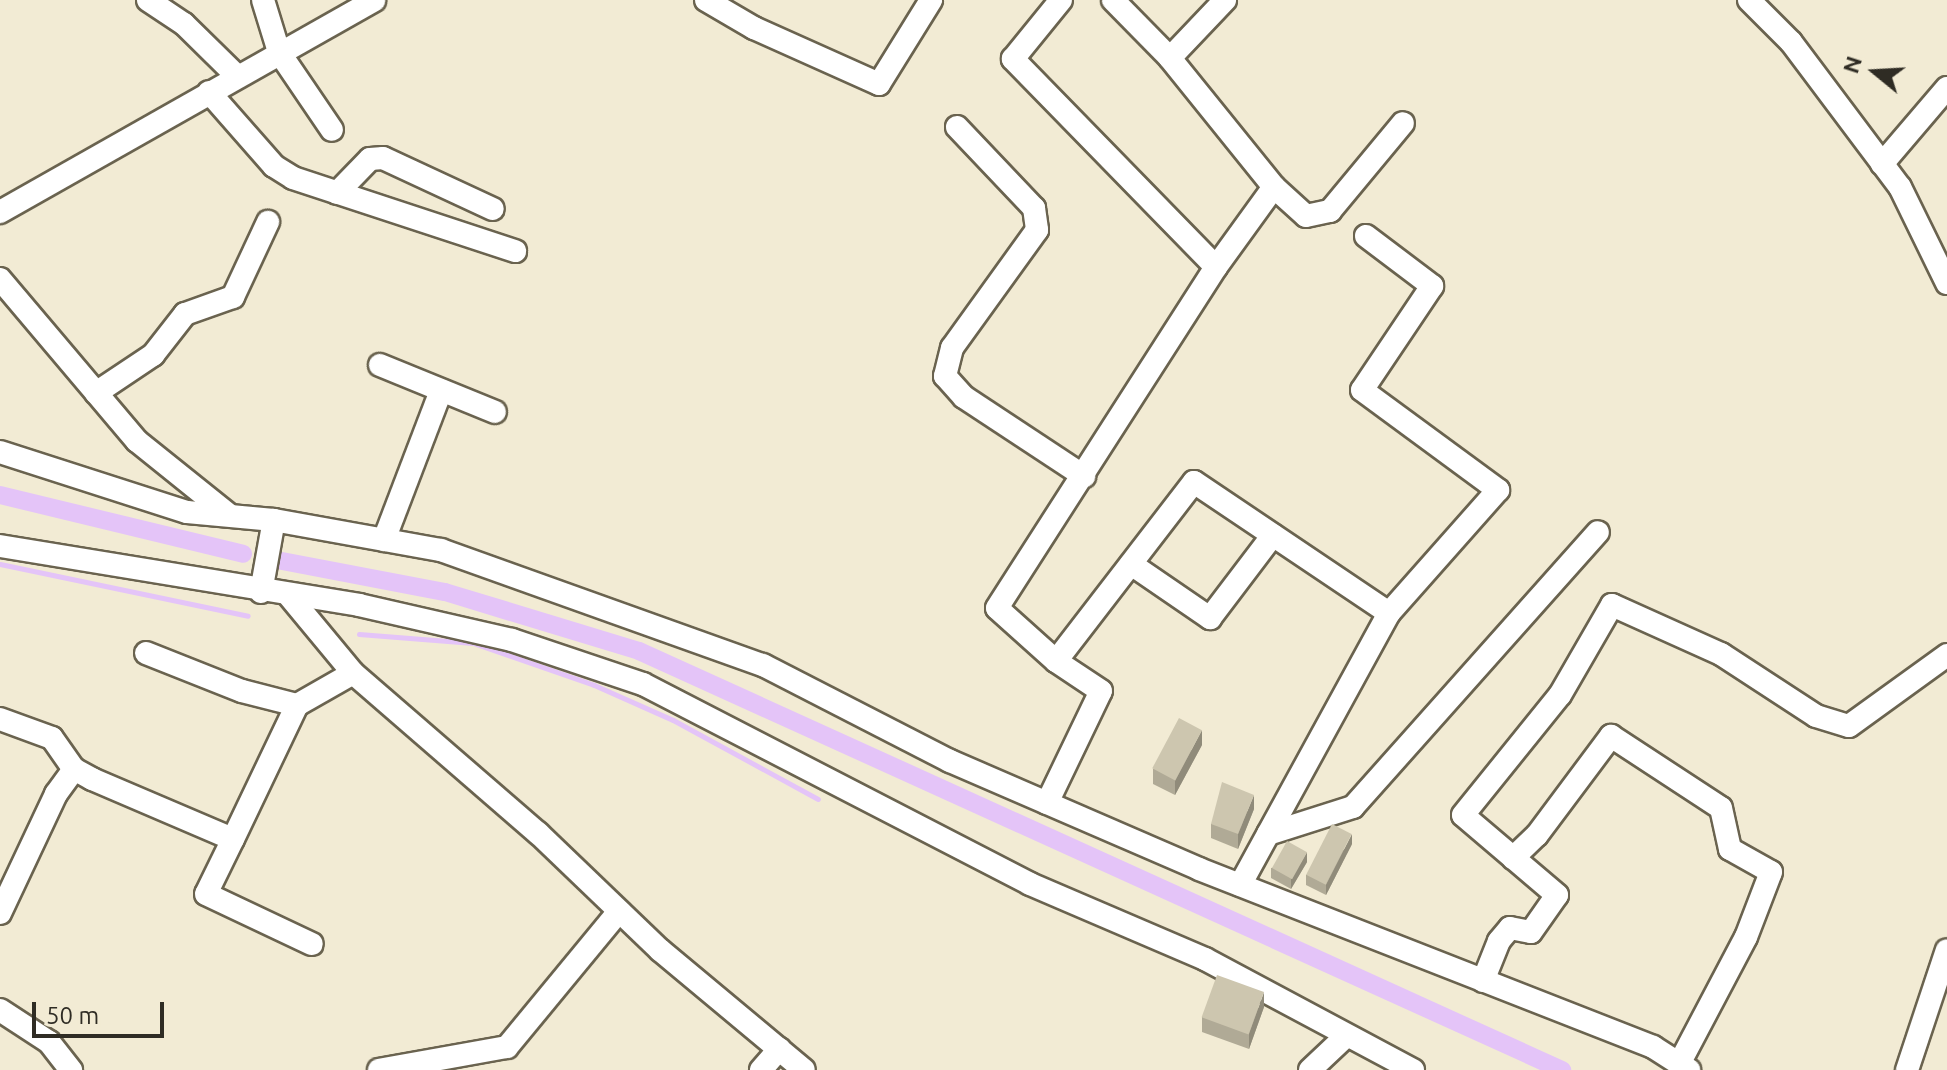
<!DOCTYPE html>
<style>
body{margin:0}
#map{position:relative;width:1947px;height:1070px;overflow:hidden;background:#f2ebd4;font-family:Ubuntu,sans-serif}
div>[style]{position:absolute}
.stream>*{height:5px;margin:-2.5px;padding:0 2.5px;transform-origin:2.5px;border-radius:2.5px;background:#e4c4f8}
.canal>*{height:18px;margin:-9px;padding:0 9px;transform-origin:9px;border-radius:9px;background:#e4c4f8}
.roads{filter:drop-shadow(2px 0 #6a634f) drop-shadow(-2px 0 #6a634f) drop-shadow(0 2px #6a634f) drop-shadow(0 -2px #6a634f)}
.minor>*{height:22px;margin:-11px;padding:0 11px;transform-origin:11px;border-radius:11px;background:#fff}
.wall>*{inset:0;background:#b0aa96}
.shaded-wall>*{inset:0;background:#908b7a}
.building>*{inset:0;background:#cdc6af;transform-origin:0 0}
span{translate:-50% -50%;white-space:nowrap;text-align:center;line-height:1.15;-webkit-text-stroke:6px #f2ebd4;paint-order:stroke}
.north{position:absolute;left:1835px;top:32px;width:80px;height:80px;-webkit-text-stroke:6px #f2ebd4;paint-order:stroke;rotate:288deg;font-size:22px;font-weight:700;line-height:32px;text-align:center;color:#2f2c24}
.north::after{content:'';display:block;margin:auto;width:28px;height:36px;background:#2f2c24;clip-path:polygon(50% 0,100% 100%,50% 72%,0 100%)}
.scale{position:absolute;left:32px;top:1002px;width:132px;height:36px;box-sizing:border-box;border:4px solid #2f2c24;border-top:0;padding-left:10px;font-size:24px;line-height:28px;white-space:nowrap;color:#2f2c24;-webkit-text-stroke:6px #f2ebd4;paint-order:stroke}
</style>
<div id="map">
<div class="stream">
<div style="left:0;top:564px;width:253px;rotate:11.8deg"></div>
<div style="left:359px;top:634px;width:114px;rotate:4.5deg"></div>
<div style="left:473px;top:643px;width:128px;rotate:19.1deg"></div>
<div style="left:594px;top:685px;width:86px;rotate:23.9deg"></div>
<div style="left:673px;top:720px;width:165px;rotate:28.6deg"></div>
</div>
<div class="canal">
<div style="left:0;top:495px;width:250px;rotate:13.6deg"></div>
<div style="left:282px;top:561px;width:166px;rotate:10.8deg"></div>
<div style="left:445px;top:592px;width:203px;rotate:16.9deg"></div>
<div style="left:639px;top:651px;width:1014px;rotate:24.42deg"></div>
</div>
<div class="roads">
<div class="minor">
<div style="left:148px;top:0;width:43px;rotate:33.7deg"></div>
<div style="left:184px;top:24px;width:74px;rotate:44.5deg"></div>
<div style="left:263px;top:0;width:54px;rotate:72.9deg"></div>
<div style="left:279px;top:52px;width:94px;rotate:55.8deg"></div>
<div style="left:706px;top:0;width:56px;rotate:30.3deg"></div>
<div style="left:754px;top:28px;width:137px;rotate:24.1deg"></div>
<div style="left:879px;top:84px;width:99px;rotate:-58.2deg"></div>
<div style="left:1113px;top:0;width:81px;rotate:45.5deg"></div>
<div style="left:1749px;top:0;width:59px;rotate:45deg"></div>
<div style="left:1791px;top:42px;width:181px;rotate:53.1deg"></div>
<div style="left:1900px;top:187px;width:107px;rotate:63.9deg"></div>
<div style="left:209px;top:92px;width:98px;rotate:48.7deg"></div>
<div style="left:274px;top:166px;width:22px;rotate:32deg"></div>
<div style="left:293px;top:178px;width:234px;rotate:18.2deg"></div>
<div style="left:957px;top:127px;width:112px;rotate:46.5deg"></div>
<div style="left:1034px;top:208px;width:22px;rotate:82deg"></div>
<div style="left:1037px;top:230px;width:145px;rotate:125.8deg"></div>
<div style="left:952px;top:348px;width:29px;rotate:104deg"></div>
<div style="left:945px;top:376px;width:28px;rotate:48deg"></div>
<div style="left:964px;top:397px;width:144px;rotate:33.4deg"></div>
<div style="left:1882px;top:164px;width:100px;rotate:-49.5deg"></div>
<div style="left:1274px;top:187px;width:43px;rotate:42.2deg"></div>
<div style="left:1306px;top:216px;width:25px;rotate:-12deg"></div>
<div style="left:1330px;top:211px;width:114px;rotate:-50.3deg"></div>
<div style="left:337px;top:193px;width:47px;rotate:-45.9deg"></div>
<div style="left:370px;top:159px;width:13px;rotate:-4deg"></div>
<div style="left:383px;top:158px;width:121px;rotate:24.9deg"></div>
<div style="left:0;top:212px;width:430px;rotate:-29.5deg"></div>
<div style="left:1366px;top:236px;width:83px;rotate:37.1deg"></div>
<div style="left:1432px;top:286px;width:125px;rotate:123.9deg"></div>
<div style="left:1362px;top:390px;width:169px;rotate:36.3deg"></div>
<div style="left:1498px;top:490px;width:164px;rotate:131.5deg"></div>
<div style="left:1216px;top:267px;width:99px;rotate:-54.1deg"></div>
<div style="left:1274px;top:187px;width:166px;rotate:-128.9deg"></div>
<div style="left:1170px;top:58px;width:80px;rotate:-46.5deg"></div>
<div style="left:0;top:279px;width:212px;rotate:49.8deg"></div>
<div style="left:137px;top:441px;width:118px;rotate:38.8deg"></div>
<div style="left:380px;top:365px;width:124px;rotate:22.2deg"></div>
<div style="left:96px;top:393px;width:69px;rotate:-33.7deg"></div>
<div style="left:153px;top:355px;width:52px;rotate:-52deg"></div>
<div style="left:185px;top:314px;width:51px;rotate:-19.5deg"></div>
<div style="left:233px;top:297px;width:83px;rotate:-65deg"></div>
<div style="left:0;top:452px;width:196px;rotate:17.8deg"></div>
<div style="left:187px;top:512px;width:87px;rotate:5.3deg"></div>
<div style="left:274px;top:520px;width:170px;rotate:10.2deg"></div>
<div style="left:441px;top:550px;width:342px;rotate:19.7deg"></div>
<div style="left:763px;top:665px;width:210px;rotate:27.2deg"></div>
<div style="left:950px;top:761px;width:271px;rotate:23.4deg"></div>
<div style="left:1199px;top:869px;width:488px;rotate:21.4deg"></div>
<div style="left:1653px;top:1047px;width:43px;rotate:32.6deg"></div>
<div style="left:384px;top:540px;width:160px;rotate:-69.1deg"></div>
<div style="left:0;top:546px;width:364px;rotate:9.3deg"></div>
<div style="left:359px;top:605px;width:157px;rotate:12.9deg"></div>
<div style="left:512px;top:640px;width:138px;rotate:18.6deg"></div>
<div style="left:643px;top:684px;width:436px;rotate:27.3deg"></div>
<div style="left:1030px;top:884px;width:190px;rotate:23.2deg"></div>
<div style="left:1205px;top:959px;width:236px;rotate:28.1deg"></div>
<div style="left:1131px;top:564px;width:96px;rotate:34.4deg"></div>
<div style="left:1210px;top:618px;width:104px;rotate:-52.8deg"></div>
<div style="left:261px;top:592px;width:73px;rotate:-79.8deg"></div>
<div style="left:290px;top:597px;width:99px;rotate:50.3deg"></div>
<div style="left:353px;top:673px;width:245px;rotate:40.9deg"></div>
<div style="left:538px;top:833px;width:169px;rotate:43.8deg"></div>
<div style="left:660px;top:950px;width:187px;rotate:39.8deg"></div>
<div style="left:146px;top:653px;width:103px;rotate:21.6deg"></div>
<div style="left:242px;top:691px;width:57px;rotate:14.3deg"></div>
<div style="left:1056px;top:661px;width:79px;rotate:-138.1deg"></div>
<div style="left:997px;top:608px;width:405px;rotate:-57.3deg"></div>
<div style="left:1216px;top:267px;width:291px;rotate:-134.3deg"></div>
<div style="left:1013px;top:59px;width:76px;rotate:-50.9deg"></div>
<div style="left:0;top:719px;width:55px;rotate:20.1deg"></div>
<div style="left:52px;top:738px;width:38px;rotate:55deg"></div>
<div style="left:74px;top:769px;width:21px;rotate:29deg"></div>
<div style="left:92px;top:779px;width:153px;rotate:23.1deg"></div>
<div style="left:233px;top:839px;width:148px;rotate:-64.5deg"></div>
<div style="left:297px;top:705px;width:64px;rotate:-29.7deg"></div>
<div style="left:1047px;top:803px;width:124px;rotate:-64.3deg"></div>
<div style="left:1101px;top:691px;width:54px;rotate:-146.3deg"></div>
<div style="left:1056px;top:661px;width:226px;rotate:-52.4deg"></div>
<div style="left:1194px;top:482px;width:235px;rotate:33.9deg"></div>
<div style="left:1389px;top:613px;width:310px;rotate:118.7deg"></div>
<div style="left:1268px;top:834px;width:89px;rotate:-17.6deg"></div>
<div style="left:1353px;top:807px;width:368px;rotate:-48.3deg"></div>
<div style="left:233px;top:839px;width:61px;rotate:116.1deg"></div>
<div style="left:206px;top:894px;width:117px;rotate:25.3deg"></div>
<div style="left:1513px;top:858px;width:33px;rotate:-44deg"></div>
<div style="left:1537px;top:835px;width:124px;rotate:-53.2deg"></div>
<div style="left:1611px;top:736px;width:131px;rotate:33.2deg"></div>
<div style="left:1721px;top:808px;width:42px;rotate:77.6deg"></div>
<div style="left:1730px;top:849px;width:47px;rotate:29.3deg"></div>
<div style="left:1771px;top:872px;width:70px;rotate:111deg"></div>
<div style="left:1746px;top:937px;width:144px;rotate:117.8deg"></div>
<div style="left:0;top:913px;width:132px;rotate:-64.8deg"></div>
<div style="left:56px;top:794px;width:31px;rotate:-54deg"></div>
<div style="left:1483px;top:981px;width:43px;rotate:-68.2deg"></div>
<div style="left:1499px;top:941px;width:17px;rotate:-50deg"></div>
<div style="left:1510px;top:928px;width:21px;rotate:11deg"></div>
<div style="left:1531px;top:932px;width:45px;rotate:-54.9deg"></div>
<div style="left:1557px;top:895px;width:123px;rotate:-139.6deg"></div>
<div style="left:1463px;top:815px;width:154px;rotate:-51.1deg"></div>
<div style="left:1560px;top:695px;width:104px;rotate:-60deg"></div>
<div style="left:1612px;top:605px;width:120px;rotate:24.2deg"></div>
<div style="left:1721px;top:654px;width:113px;rotate:33.1deg"></div>
<div style="left:1816px;top:716px;width:34px;rotate:17deg"></div>
<div style="left:1849px;top:726px;width:121px;rotate:-35.9deg"></div>
<div style="left:0;top:1010px;width:59px;rotate:33.1deg"></div>
<div style="left:49px;top:1042px;width:36px;rotate:52deg"></div>
<div style="left:379px;top:1070px;width:130px;rotate:-10.2deg"></div>
<div style="left:507px;top:1047px;width:176px;rotate:-50.5deg"></div>
<div style="left:761px;top:1070px;width:28px;rotate:-49deg"></div>
<div style="left:1310px;top:1070px;width:50px;rotate:-43.4deg"></div>
<div style="left:1907px;top:1070px;width:126px;rotate:-71.6deg"></div>
</div>
</div>
<div class="wall">
<div style="clip-path:polygon(1202px 745px,1175px 795px,1153px 784px,1153px 769px)"></div>
<div style="clip-path:polygon(1254px 809px,1238px 849px,1211px 838px,1211px 824px)"></div>
<div style="clip-path:polygon(1352px 844px,1326px 895px,1306px 885px,1306px 875px)"></div>
<div style="clip-path:polygon(1307px 862px,1291px 889px,1271px 878px,1271px 868px)"></div>
<div style="clip-path:polygon(1264px 1007px,1249px 1049px,1202px 1032px,1202px 1017px)"></div>
</div>
<div class="shaded-wall">
<div style="clip-path:polygon(1202px 730px,1202px 745px,1175px 795px,1175px 781px)"></div>
<div style="clip-path:polygon(1254px 795px,1254px 809px,1238px 849px,1238px 834px)"></div>
<div style="clip-path:polygon(1352px 834px,1352px 844px,1326px 895px,1326px 885px)"></div>
<div style="clip-path:polygon(1307px 852px,1307px 862px,1291px 889px,1291px 879px)"></div>
<div style="clip-path:polygon(1264px 992px,1264px 1007px,1249px 1049px,1249px 1034px)"></div>
</div>
<div class="building">
<div style="left:1179px;top:718px;width:26px;height:57px;rotate:28deg"></div>
<div style="clip-path:polygon(1222px 782px,1254px 795px,1238px 834px,1211px 824px)"></div>
<div style="left:1332px;top:824px;width:22px;height:57px;rotate:27deg"></div>
<div style="left:1287px;top:841px;width:23px;height:31px;rotate:29deg"></div>
<div style="left:1217px;top:975px;width:50px;height:45px;rotate:20deg"></div>
</div>
<div class="north">N</div>
<div class="scale">50 m</div>
</div>
